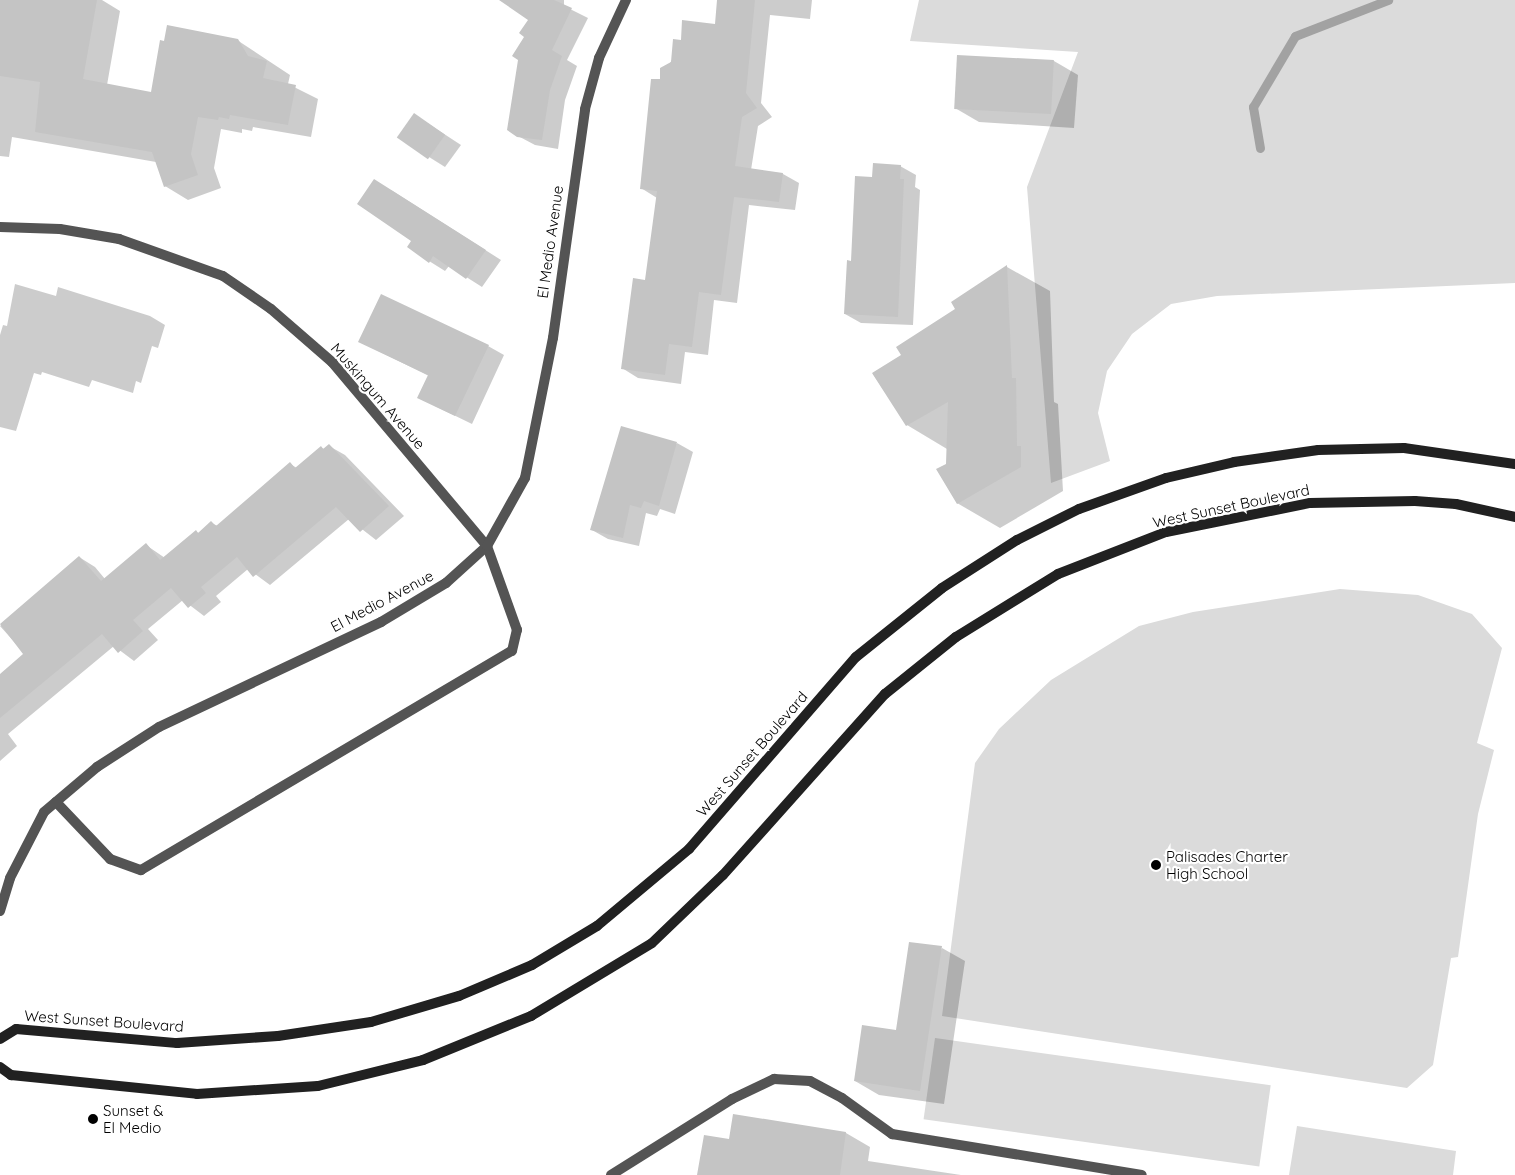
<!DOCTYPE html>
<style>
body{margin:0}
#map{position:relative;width:1515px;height:1175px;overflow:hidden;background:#fff;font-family:Quicksand,sans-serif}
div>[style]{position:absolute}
.green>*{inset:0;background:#dbdbdb;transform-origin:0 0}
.shadow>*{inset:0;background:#0003}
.stream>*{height:9px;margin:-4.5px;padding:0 4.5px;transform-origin:4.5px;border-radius:4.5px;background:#a2a2a2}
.building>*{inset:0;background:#c4c4c4;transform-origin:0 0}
.service>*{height:10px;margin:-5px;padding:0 5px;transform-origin:5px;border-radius:5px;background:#545454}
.minor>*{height:10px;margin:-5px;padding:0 5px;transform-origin:5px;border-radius:5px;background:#545454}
.secondary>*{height:10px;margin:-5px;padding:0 5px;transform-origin:5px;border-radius:5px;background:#212121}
.dots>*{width:14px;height:14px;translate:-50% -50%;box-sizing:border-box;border:2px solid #fff;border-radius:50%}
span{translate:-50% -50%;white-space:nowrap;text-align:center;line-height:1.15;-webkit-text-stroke:4.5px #fff;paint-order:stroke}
.street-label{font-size:15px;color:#000}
.poi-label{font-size:15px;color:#000}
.left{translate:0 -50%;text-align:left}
</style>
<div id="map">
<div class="green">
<div style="clip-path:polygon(919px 0,1515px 0,1515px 283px,1217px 296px,1171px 304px,1132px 334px,1107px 371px,1098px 413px,1110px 461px,1051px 483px,1027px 187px,1078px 52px,910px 41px)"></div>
<div style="clip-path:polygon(1340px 589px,1418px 595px,1472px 614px,1502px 648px,1477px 743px,1494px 750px,1478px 814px,1458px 957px,1451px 958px,1433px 1065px,1407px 1088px,942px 1016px,975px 763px,999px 729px,1051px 680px,1139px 626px,1193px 612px)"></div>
<div style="left:935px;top:1038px;width:339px;height:82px;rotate:8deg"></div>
<div style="clip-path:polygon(1297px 1126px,1456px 1151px,1453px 1175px,1289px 1175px)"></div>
</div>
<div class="shadow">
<div style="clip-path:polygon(0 0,102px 0,120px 11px,107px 85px,152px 93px,237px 40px,290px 75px,288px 84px,318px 99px,311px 137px,253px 127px,252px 131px,242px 129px,242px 133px,221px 129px,214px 168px,221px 188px,188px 200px,165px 186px,156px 162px,12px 137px,9px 157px,0 156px)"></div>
<div style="clip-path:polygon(501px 0,564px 0,564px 6px,588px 18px,567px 60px,577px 66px,565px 100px,558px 149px,535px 145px,518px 136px,529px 20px)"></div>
<div style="clip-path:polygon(719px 0,812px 0,810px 19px,770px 15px,761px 103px,772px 117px,758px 126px,751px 170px,783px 174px,799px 183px,795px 210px,749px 205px,737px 303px,714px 300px,708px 355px,685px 352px,681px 384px,638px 378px,622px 368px,646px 282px,657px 198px,641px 188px,661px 80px,682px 41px,716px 25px)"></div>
<div style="clip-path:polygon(958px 56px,1054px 61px,1078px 75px,1074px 128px,979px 122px,955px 108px)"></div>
<div style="clip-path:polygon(415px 115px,461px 145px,445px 167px,429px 157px)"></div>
<div style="clip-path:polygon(900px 166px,916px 175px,915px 187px,920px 190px,913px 325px,861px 323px,845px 314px,852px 262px,873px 178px)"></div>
<div style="clip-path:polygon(391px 190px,501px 260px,482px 287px,449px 266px,445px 271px,429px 261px,412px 241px)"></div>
<div style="clip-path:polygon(1007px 267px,1050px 291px,1054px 402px,1058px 404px,1063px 491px,1000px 528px,957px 503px,947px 465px,947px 449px,907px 425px,873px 374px,903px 355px,957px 309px,953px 302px)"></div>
<div style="clip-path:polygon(15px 284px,56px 296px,58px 287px,150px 316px,165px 325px,158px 348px,152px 346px,141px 383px,136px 381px,133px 393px,92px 380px,89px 387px,42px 372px,41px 375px,34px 373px,16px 431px,0 427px,0 335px,3px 325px,7px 326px)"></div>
<div style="clip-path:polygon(360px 342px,488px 346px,504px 355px,472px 424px,435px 406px,429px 376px)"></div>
<div style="clip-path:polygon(677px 443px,693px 452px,675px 514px,660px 509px,657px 516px,646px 513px,639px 546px,608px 539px,592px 530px)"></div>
<div style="clip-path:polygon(329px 446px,345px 455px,404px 516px,376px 540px,349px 519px,270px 585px,248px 569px,216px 596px,221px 602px,204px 616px,183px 600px,148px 629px,158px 640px,134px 661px,114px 646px,8px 734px,17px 746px,0 761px,0 675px,25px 654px,0 626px,79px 557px,95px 567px,105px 579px,146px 545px,165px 558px,196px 532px,199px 533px,211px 523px,218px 526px,290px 464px,297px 468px,321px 447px,324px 449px)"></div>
<div style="clip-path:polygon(942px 948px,965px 961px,944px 1104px,879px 1095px,855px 1081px,897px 1031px)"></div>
<div style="clip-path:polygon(734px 1116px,846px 1133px,870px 1147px,868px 1161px,961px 1175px,699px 1175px,730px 1140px)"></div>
</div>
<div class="stream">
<div style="left:1260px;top:148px;width:42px;rotate:-99.7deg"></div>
<div style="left:1253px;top:107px;width:82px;rotate:-59.4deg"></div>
<div style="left:1295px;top:36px;width:100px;rotate:-21.2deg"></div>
</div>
<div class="building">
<div style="clip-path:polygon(0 0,97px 0,83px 79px,151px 92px,160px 40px,164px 41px,167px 25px,238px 39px,248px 56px,267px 61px,263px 78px,296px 85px,288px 125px,230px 115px,229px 119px,219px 117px,218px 120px,198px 117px,191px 154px,198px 175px,164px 187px,152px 152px,35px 132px,40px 82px,0 76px)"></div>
<div style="clip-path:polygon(499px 0,554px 0,572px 8px,552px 50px,562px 56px,550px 90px,542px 140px,517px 137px,507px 130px,518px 60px,512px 56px,524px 37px,519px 33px,528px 20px)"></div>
<div style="clip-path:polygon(717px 0,755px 0,746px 93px,757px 108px,742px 117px,735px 166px,783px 173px,779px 202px,734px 197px,721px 295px,699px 292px,692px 347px,669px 344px,665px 375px,621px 369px,633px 278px,645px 280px,657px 191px,640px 189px,651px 79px,660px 79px,660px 68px,671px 62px,673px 39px,681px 40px,682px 20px,715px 24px)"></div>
<div style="left:957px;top:55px;width:97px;height:54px;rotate:3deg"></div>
<div style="left:414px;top:113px;width:38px;height:30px;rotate:35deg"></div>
<div style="clip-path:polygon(873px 163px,901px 165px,900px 179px,904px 179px,898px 317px,844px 314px,847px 260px,851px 261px,855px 176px,872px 177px)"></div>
<div style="clip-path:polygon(374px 179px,486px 250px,466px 279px,433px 256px,429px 263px,407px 247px,411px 241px,357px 204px)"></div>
<div style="clip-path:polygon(1007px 265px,1012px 378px,1016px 378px,1017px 446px,1021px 446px,1021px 467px,957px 504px,936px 469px,946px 464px,948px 402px,906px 426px,872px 373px,901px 355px,896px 347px,955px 309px,951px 302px)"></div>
<div style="clip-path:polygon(381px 294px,489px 345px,455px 416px,417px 398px,428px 375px,358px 342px)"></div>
<div style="clip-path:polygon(621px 426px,677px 442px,659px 506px,644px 501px,641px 508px,630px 505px,623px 538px,590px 530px)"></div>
<div style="clip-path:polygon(329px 444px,389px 506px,360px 532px,336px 507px,253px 577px,237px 557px,201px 587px,206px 593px,188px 608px,171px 588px,133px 620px,143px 631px,118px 653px,102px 634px,0 718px,0 674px,23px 654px,0 624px,79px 556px,101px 581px,146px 543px,160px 560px,196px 530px,198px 533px,211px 521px,216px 526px,290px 462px,295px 468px,321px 446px,323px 449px)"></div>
<div style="clip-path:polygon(909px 942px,942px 946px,920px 1091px,854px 1081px,862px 1025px,896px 1030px)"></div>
<div style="clip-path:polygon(733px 1114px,846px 1132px,840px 1175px,697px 1175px,704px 1135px,729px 1139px)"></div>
</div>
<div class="service">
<div style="left:56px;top:802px;width:79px;rotate:46.5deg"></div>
<div style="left:110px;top:859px;width:33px;rotate:20deg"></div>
<div style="left:141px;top:870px;width:431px;rotate:-30.6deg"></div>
<div style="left:512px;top:651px;width:22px;rotate:-77deg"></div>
<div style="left:517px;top:630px;width:89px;rotate:-109.7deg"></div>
<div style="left:611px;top:1175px;width:143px;rotate:-32.1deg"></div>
<div style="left:732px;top:1099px;width:47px;rotate:-25.5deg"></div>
<div style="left:774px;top:1079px;width:36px;rotate:3deg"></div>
<div style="left:810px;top:1081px;width:36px;rotate:28deg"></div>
<div style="left:842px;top:1098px;width:62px;rotate:35.8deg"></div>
<div style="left:892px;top:1134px;width:253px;rotate:9.3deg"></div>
</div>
<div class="minor">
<div style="left:0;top:227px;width:60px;rotate:1.9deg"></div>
<div style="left:60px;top:229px;width:60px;rotate:9.6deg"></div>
<div style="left:119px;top:239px;width:110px;rotate:19.6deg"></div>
<div style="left:223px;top:276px;width:58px;rotate:34.5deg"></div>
<div style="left:271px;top:309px;width:81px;rotate:41deg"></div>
<div style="left:332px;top:362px;width:241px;rotate:49.9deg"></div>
<div style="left:0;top:911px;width:34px;rotate:-73deg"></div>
<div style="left:10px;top:878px;width:74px;rotate:-62.7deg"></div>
<div style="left:44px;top:812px;width:70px;rotate:-40.3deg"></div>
<div style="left:97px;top:767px;width:74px;rotate:-32.8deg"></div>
<div style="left:159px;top:727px;width:246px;rotate:-25.3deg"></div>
<div style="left:381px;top:622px;width:76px;rotate:-31deg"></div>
<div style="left:446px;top:583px;width:55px;rotate:-42.1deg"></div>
<div style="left:487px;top:546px;width:78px;rotate:-60.8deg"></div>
<div style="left:525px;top:478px;width:143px;rotate:-78.7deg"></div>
<div style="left:553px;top:338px;width:231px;rotate:-82deg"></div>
<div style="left:585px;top:109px;width:53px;rotate:-74.6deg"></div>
<div style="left:599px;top:58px;width:64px;rotate:-65deg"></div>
</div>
<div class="secondary">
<div style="left:0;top:1039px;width:19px;rotate:-32deg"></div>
<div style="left:16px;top:1029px;width:162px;rotate:5deg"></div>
<div style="left:177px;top:1043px;width:101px;rotate:-4deg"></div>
<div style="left:278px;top:1036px;width:94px;rotate:-8.6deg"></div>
<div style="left:371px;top:1022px;width:92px;rotate:-16.5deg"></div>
<div style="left:459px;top:996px;width:79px;rotate:-23deg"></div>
<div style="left:532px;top:965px;width:76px;rotate:-31deg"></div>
<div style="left:597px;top:926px;width:120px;rotate:-39.9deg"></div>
<div style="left:689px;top:849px;width:254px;rotate:-49deg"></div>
<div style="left:856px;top:657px;width:110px;rotate:-38.7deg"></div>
<div style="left:942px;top:588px;width:89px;rotate:-32.6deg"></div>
<div style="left:1017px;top:540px;width:69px;rotate:-26.6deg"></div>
<div style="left:1079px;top:509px;width:92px;rotate:-19.6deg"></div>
<div style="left:1166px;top:478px;width:70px;rotate:-13.2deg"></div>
<div style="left:1234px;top:462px;width:85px;rotate:-8.1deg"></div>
<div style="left:1318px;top:450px;width:86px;rotate:-1.3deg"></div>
<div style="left:1404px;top:448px;width:112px;rotate:8.2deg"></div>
<div style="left:0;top:1067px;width:14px;rotate:36deg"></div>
<div style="left:11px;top:1075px;width:187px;rotate:5.8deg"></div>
<div style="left:197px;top:1094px;width:121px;rotate:-3.8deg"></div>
<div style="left:318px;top:1086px;width:108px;rotate:-13.9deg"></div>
<div style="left:423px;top:1060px;width:117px;rotate:-22.2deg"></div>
<div style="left:531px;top:1016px;width:141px;rotate:-31.1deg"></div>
<div style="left:652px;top:943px;width:98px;rotate:-43.8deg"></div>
<div style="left:723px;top:875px;width:243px;rotate:-48.2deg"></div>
<div style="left:885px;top:694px;width:91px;rotate:-38.8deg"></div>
<div style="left:956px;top:637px;width:120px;rotate:-31.7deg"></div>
<div style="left:1058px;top:574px;width:116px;rotate:-21.3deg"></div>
<div style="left:1166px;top:532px;width:147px;rotate:-11.4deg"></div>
<div style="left:1310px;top:503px;width:105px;rotate:-1.1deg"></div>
<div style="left:1415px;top:501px;width:41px;rotate:4.2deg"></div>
<div style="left:1456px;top:504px;width:60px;rotate:12.4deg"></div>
</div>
<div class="dots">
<div style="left:1156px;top:865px;background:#000"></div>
<div style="left:93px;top:1119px;background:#000"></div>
</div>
<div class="street-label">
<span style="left:550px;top:242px;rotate:-82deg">El Medio Avenue</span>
<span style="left:378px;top:396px;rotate:49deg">Muskingum Avenue</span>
<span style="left:1231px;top:506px;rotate:-12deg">West Sunset Boulevard</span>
<span style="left:382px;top:601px;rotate:-28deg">El Medio Avenue</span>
<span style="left:752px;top:754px;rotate:-49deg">West Sunset Boulevard</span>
<span style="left:104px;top:1021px;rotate:4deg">West Sunset Boulevard</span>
</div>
<div class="poi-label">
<span class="left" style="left:1166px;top:865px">Palisades Charter<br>High School</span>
<span class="left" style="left:103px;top:1119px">Sunset &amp;<br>El Medio</span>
</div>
</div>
